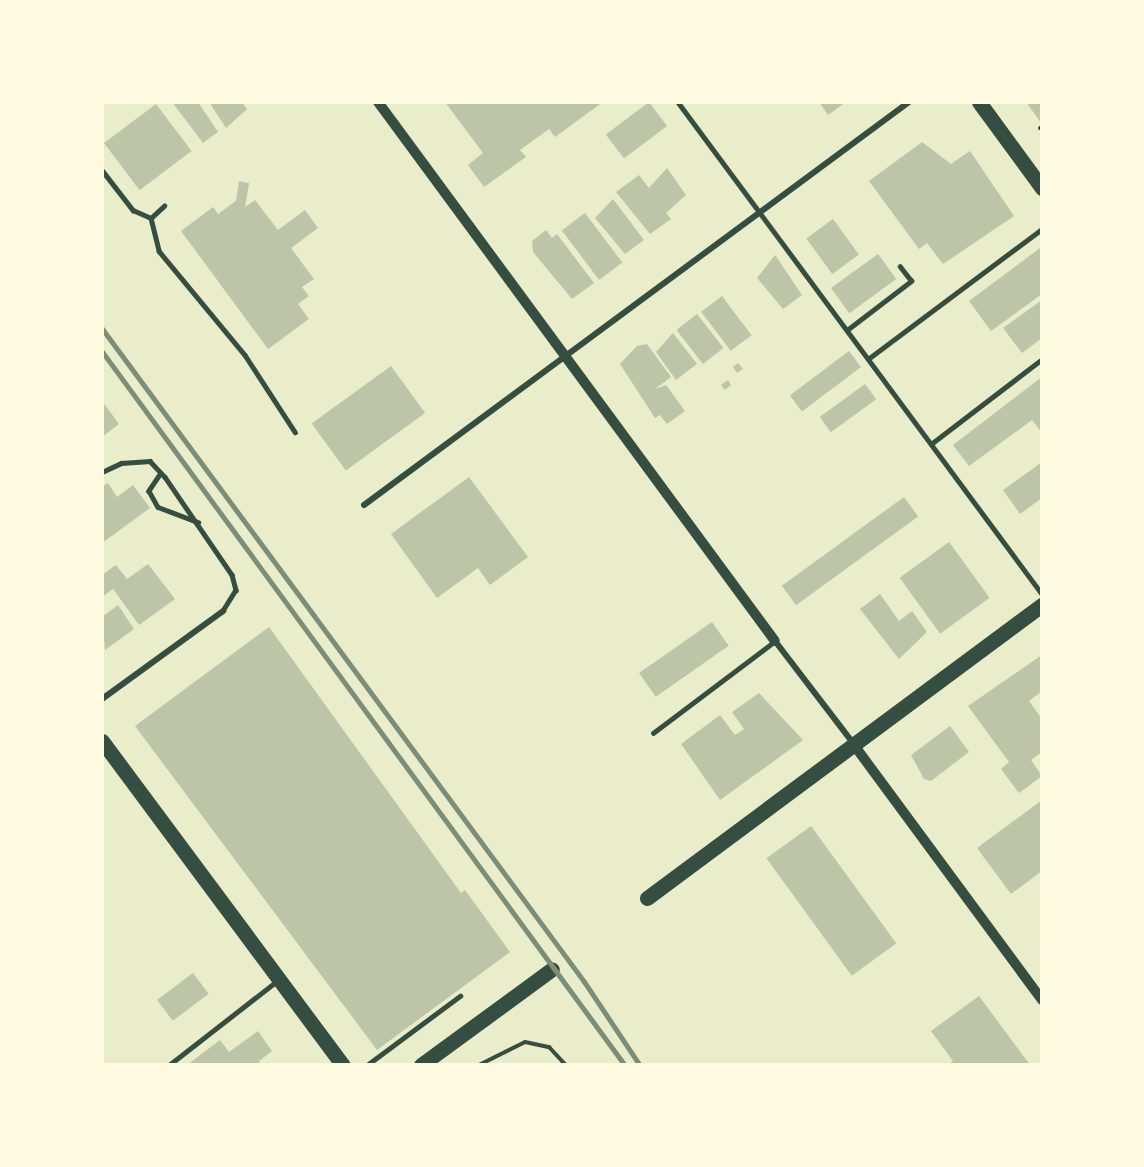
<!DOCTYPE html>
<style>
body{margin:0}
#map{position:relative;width:1144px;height:1167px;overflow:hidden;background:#e9edc9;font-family:"Libre Baskerville",serif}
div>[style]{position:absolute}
.building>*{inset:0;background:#bcc5a7;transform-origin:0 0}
.path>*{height:4px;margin:-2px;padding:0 2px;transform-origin:2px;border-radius:2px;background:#344e41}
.service>*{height:4.5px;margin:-2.25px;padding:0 2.25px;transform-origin:2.25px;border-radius:2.25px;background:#344e41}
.minor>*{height:6px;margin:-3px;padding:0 3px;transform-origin:3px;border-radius:3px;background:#344e41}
.tertiary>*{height:10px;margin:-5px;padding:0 5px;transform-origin:5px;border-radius:5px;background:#344e41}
.primary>*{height:15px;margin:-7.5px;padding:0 7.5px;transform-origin:7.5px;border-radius:7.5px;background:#344e41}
.rail>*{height:4.5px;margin:-2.25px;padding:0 2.25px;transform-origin:2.25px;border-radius:2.25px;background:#7c8e77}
span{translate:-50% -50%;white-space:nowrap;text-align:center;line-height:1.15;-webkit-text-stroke:6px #fefae0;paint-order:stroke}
.frame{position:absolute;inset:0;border:104px solid #fefae0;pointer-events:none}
</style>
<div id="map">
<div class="building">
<div style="clip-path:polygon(172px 102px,198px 102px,218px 132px,203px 143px)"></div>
<div style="clip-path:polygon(209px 102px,242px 102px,247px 109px,226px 128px)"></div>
<div style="clip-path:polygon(445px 102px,603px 102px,555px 137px,549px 129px,520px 150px,526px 157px,484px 187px,468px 165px,483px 153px)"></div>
<div style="left:649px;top:102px;width:30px;height:54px;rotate:53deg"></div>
<div style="clip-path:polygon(819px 102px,846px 102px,828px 115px)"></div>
<div style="clip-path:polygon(1026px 102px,1042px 102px,1042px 124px)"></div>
<div style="left:156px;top:104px;width:59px;height:65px;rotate:53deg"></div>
<div style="clip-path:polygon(922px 142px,951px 164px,970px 151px,1014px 216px,943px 264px,927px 243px,919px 249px,869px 181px)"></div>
<div style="clip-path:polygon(667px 168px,686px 195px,666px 213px,671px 219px,650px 234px,616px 192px,639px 175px,649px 188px)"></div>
<div style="clip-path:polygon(239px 181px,249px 183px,245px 207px,255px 200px,278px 230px,305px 210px,318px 228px,291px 248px,314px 279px,302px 287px,309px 296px,298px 304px,309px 319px,268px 349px,181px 231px,213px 207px,218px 214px,236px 201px)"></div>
<div style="clip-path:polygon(613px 199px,644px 240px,625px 254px,595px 218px)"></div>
<div style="left:585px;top:213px;width:62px;height:29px;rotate:53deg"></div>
<div style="left:833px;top:219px;width:44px;height:33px;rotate:54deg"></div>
<div style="clip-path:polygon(546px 230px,552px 238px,557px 234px,594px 283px,572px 299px,533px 252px,532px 241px)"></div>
<div style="clip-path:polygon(1040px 248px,1042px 294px,991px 331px,969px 301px)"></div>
<div style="left:878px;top:254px;width:31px;height:58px;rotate:54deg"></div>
<div style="clip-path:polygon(775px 255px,802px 295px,783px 309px,757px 278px)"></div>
<div style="left:722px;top:296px;width:49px;height:26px;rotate:53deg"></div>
<div style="clip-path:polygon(1042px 300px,1042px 338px,1022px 353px,1003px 328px)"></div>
<div style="left:697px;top:314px;width:43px;height:26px;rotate:52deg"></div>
<div style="clip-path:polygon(673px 333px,697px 364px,676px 380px,656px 352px)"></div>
<div style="clip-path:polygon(647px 344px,671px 377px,655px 389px,666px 385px,685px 411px,667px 424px,660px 415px,655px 418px,620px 364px,637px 346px)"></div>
<div style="left:849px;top:351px;width:20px;height:74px;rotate:53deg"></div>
<div style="clip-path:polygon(738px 363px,743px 369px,737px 373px,733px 367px)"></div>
<div style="left:391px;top:366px;width:58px;height:98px;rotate:54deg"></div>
<div style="clip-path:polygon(1042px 377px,1042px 433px,1032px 420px,969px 466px,953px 445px)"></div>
<div style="clip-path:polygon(728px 380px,731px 385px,725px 390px,721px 385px)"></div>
<div style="left:865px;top:384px;width:19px;height:56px;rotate:54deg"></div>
<div style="clip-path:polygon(102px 401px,119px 424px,102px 437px)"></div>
<div style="clip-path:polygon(1042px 462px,1042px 498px,1020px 514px,1003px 490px)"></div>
<div style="clip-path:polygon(469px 477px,528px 557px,490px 585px,478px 568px,437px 598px,391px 534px)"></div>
<div style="clip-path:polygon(108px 483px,117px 497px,133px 485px,150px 508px,102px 543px,102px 487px)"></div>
<div style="left:904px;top:497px;width:24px;height:151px;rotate:54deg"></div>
<div style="left:949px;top:542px;width:69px;height:61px;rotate:54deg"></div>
<div style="clip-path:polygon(148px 564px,175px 599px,139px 625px,113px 589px,102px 597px,102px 575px,116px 565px,127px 579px)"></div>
<div style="clip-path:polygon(880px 594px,899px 621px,912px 611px,927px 632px,899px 659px,860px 609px)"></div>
<div style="clip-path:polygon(118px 605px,134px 629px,105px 650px,102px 617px)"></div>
<div style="left:712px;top:622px;width:29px;height:89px;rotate:55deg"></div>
<div style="clip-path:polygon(269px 627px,461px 893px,465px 890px,510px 952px,377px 1050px,135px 726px)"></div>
<div style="clip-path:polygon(1042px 655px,1042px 691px,1029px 701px,1042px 719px,1042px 752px,1031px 760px,1042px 776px,1019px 793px,1001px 769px,1009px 762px,968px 706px)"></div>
<div style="clip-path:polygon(759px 693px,803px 740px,720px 800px,681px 744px,720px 715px,735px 735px,744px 729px,732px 712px)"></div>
<div style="clip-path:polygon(950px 726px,969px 752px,931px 781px,924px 779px,911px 755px)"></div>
<div style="clip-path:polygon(1042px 800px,1042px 871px,1011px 894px,977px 848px)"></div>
<div style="left:811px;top:826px;width:145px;height:55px;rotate:54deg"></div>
<div style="left:193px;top:973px;width:26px;height:45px;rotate:53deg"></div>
<div style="clip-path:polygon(979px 996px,1030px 1065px,947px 1065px,953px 1061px,931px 1031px)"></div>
<div style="clip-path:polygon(258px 1031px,272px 1051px,259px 1061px,261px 1065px,187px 1065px,220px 1040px,229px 1052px)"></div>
</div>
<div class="path">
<div style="left:1040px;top:128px;width:2px;rotate:-27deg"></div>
<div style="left:479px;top:1065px;width:51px;rotate:-26.6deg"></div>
<div style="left:525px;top:1042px;width:25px;rotate:12deg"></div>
<div style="left:549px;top:1047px;width:25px;rotate:47deg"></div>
</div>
<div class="service">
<div style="left:678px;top:102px;width:612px;rotate:53.5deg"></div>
<div style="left:102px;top:170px;width:51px;rotate:52.2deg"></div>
<div style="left:133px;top:210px;width:20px;rotate:24deg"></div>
<div style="left:151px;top:218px;width:18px;rotate:-43deg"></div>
<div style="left:151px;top:218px;width:34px;rotate:76deg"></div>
<div style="left:159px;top:251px;width:135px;rotate:50.4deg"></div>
<div style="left:245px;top:355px;width:92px;rotate:57deg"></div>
<div style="left:847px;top:330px;width:81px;rotate:-37.4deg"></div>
<div style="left:911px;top:281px;width:18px;rotate:-128deg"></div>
<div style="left:868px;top:359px;width:217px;rotate:-36.8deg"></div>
<div style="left:931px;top:444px;width:140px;rotate:-37.4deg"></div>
<div style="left:102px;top:472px;width:21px;rotate:-25deg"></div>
<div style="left:121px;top:463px;width:29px;rotate:-4deg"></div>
<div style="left:150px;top:461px;width:22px;rotate:47deg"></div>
<div style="left:165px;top:477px;width:119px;rotate:55.6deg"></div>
<div style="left:232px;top:575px;width:16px;rotate:75deg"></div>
<div style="left:236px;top:590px;width:25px;rotate:122deg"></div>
<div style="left:161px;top:473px;width:22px;rotate:124deg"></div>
<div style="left:149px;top:491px;width:18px;rotate:61deg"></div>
<div style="left:158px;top:507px;width:43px;rotate:20.6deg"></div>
<div style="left:653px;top:733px;width:153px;rotate:-37deg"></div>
<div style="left:169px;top:1065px;width:137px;rotate:-37.9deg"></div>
<div style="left:367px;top:1065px;width:116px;rotate:-36.6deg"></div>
</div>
<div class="minor">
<div style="left:364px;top:505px;width:678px;rotate:-36.48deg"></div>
<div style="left:775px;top:641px;width:128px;rotate:52.6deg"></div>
<div style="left:102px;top:699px;width:150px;rotate:-36deg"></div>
</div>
<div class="tertiary">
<div style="left:378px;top:102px;width:669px;rotate:53.63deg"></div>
<div style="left:854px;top:745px;width:317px;rotate:53.6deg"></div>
</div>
<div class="primary">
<div style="left:979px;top:102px;width:107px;rotate:53.8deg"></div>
<div style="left:102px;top:741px;width:404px;rotate:53.4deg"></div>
<div style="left:647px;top:898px;width:492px;rotate:-36.6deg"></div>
<div style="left:421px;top:1065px;width:162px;rotate:-36.2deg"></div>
</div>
<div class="rail">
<div style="left:102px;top:328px;width:812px;rotate:53.57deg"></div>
<div style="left:584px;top:981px;width:101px;rotate:56.3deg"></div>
<div style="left:102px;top:351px;width:885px;rotate:53.78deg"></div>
</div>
<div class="frame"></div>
</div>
